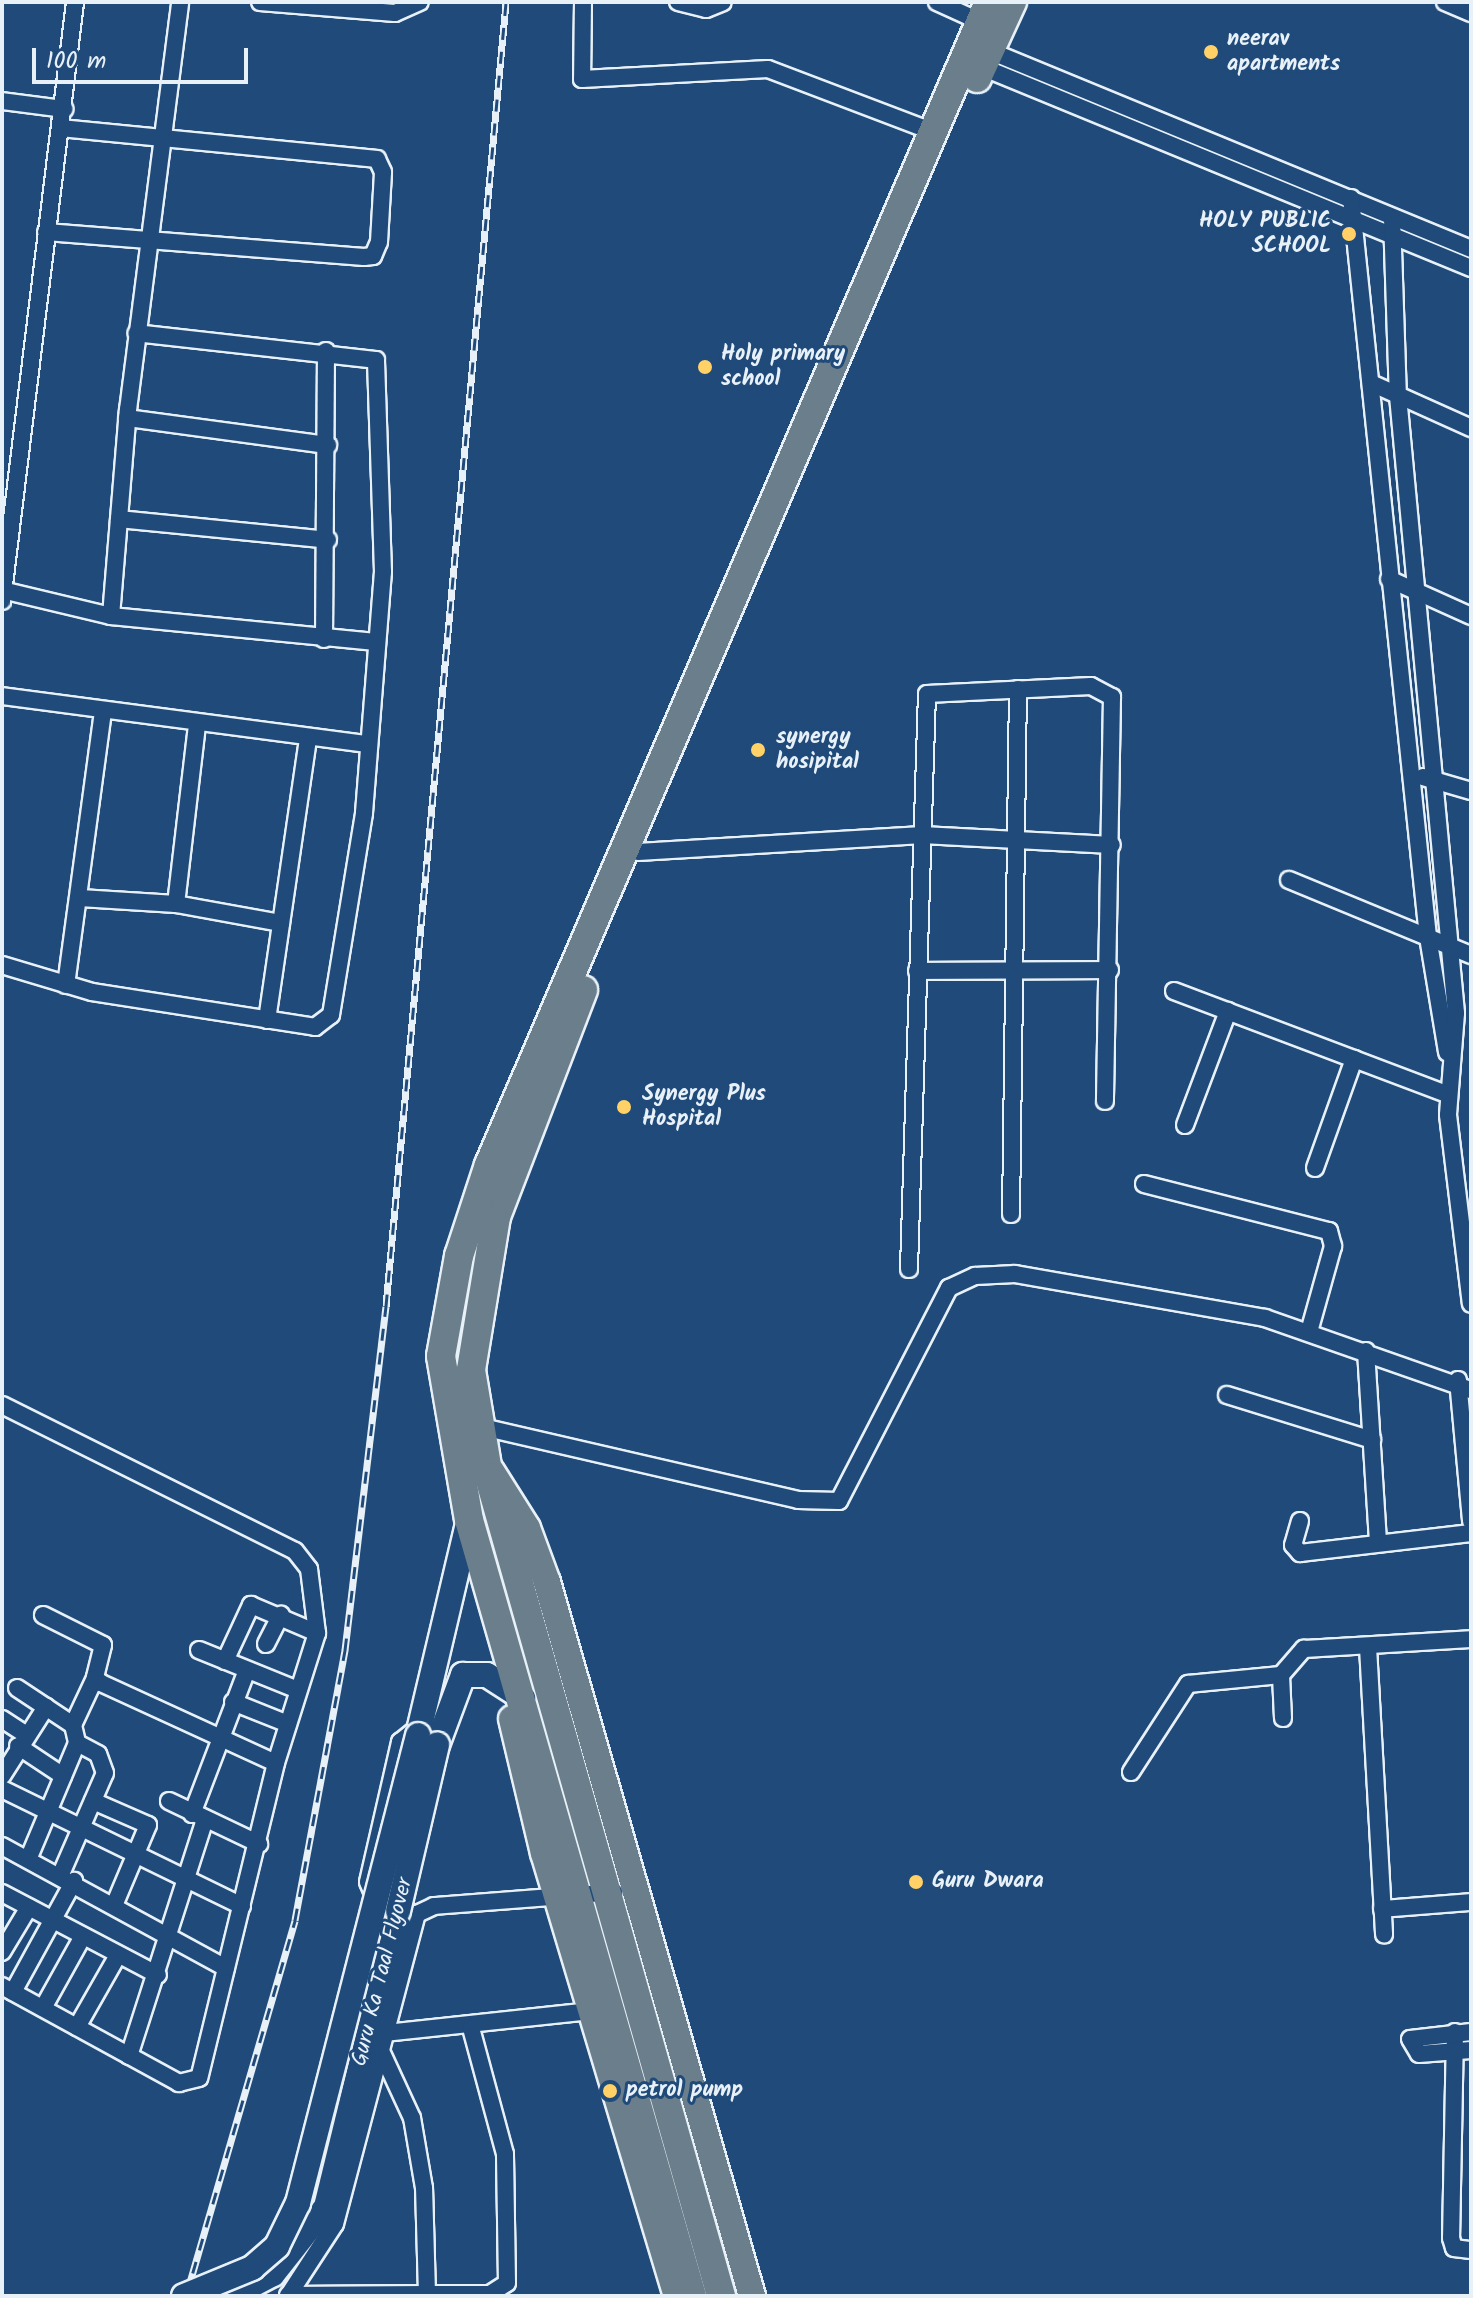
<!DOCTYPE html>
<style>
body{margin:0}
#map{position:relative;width:1473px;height:2298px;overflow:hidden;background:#1f4a7a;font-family:Kalam,sans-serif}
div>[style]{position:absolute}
.roads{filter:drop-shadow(2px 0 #e8f1f8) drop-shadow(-2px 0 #e8f1f8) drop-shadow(0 2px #e8f1f8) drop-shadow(0 -2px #e8f1f8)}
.minor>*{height:16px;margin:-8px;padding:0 8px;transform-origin:8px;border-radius:8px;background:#1f4a7a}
.secondary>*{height:24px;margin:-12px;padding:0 12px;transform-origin:12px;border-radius:12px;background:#1f4a7a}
.primary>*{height:26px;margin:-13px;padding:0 13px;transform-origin:13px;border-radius:13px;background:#6b7e8b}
.trunk>*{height:28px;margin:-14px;padding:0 14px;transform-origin:14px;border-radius:14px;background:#6b7e8b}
.rail>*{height:7px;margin-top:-3.5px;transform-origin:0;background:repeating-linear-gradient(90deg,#1f4a7a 0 12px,#e8f1f8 0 24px);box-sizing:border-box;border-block:2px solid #e8f1f8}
.bridges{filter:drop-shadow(2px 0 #e8f1f8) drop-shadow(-2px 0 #e8f1f8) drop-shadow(0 2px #e8f1f8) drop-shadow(0 -2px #e8f1f8)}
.secondary-bridge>*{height:24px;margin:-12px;padding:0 12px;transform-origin:12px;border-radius:12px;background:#1f4a7a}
.dots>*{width:22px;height:22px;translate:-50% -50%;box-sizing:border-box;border:4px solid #1f4a7a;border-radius:50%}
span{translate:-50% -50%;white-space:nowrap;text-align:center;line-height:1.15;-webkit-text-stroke:6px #1f4a7a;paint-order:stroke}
.poi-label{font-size:22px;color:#e8f1f8;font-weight:700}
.left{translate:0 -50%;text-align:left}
.right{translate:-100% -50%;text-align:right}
.street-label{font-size:22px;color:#e8f1f8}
.frame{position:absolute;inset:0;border:4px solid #e8f1f8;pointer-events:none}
.scale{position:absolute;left:32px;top:48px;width:216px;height:36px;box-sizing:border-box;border:4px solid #e8f1f8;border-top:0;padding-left:10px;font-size:24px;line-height:28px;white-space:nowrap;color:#e8f1f8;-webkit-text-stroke:6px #1f4a7a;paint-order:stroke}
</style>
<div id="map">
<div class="roads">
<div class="minor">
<div style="left:260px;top:2px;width:135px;rotate:4.7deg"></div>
<div style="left:395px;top:13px;width:27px;rotate:-24deg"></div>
<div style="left:583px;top:2px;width:77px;rotate:90.7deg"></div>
<div style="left:582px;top:79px;width:186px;rotate:-3.1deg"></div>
<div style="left:768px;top:69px;width:178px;rotate:20.8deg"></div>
<div style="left:678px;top:2px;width:29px;rotate:14deg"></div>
<div style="left:706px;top:9px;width:18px;rotate:-22deg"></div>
<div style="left:937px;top:2px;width:48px;rotate:24.4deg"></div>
<div style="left:1445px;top:2px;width:28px;rotate:23deg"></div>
<div style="left:990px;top:51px;width:520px;rotate:22.37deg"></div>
<div style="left:982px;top:67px;width:529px;rotate:22.34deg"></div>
<div style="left:2px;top:101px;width:63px;rotate:7.4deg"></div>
<div style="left:1351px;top:198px;width:743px;rotate:84.05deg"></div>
<div style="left:1428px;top:937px;width:117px;rotate:80.6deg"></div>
<div style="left:1392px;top:218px;width:178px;rotate:88.1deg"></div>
<div style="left:1398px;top:396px;width:620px;rotate:84.63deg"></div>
<div style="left:1456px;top:1013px;width:102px;rotate:94.5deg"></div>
<div style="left:1448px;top:1115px;width:190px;rotate:83.1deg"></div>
<div style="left:46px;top:232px;width:319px;rotate:4.5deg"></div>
<div style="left:364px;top:257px;width:9px;rotate:-6deg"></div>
<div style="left:373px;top:256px;width:15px;rotate:-67deg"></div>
<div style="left:379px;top:242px;width:70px;rotate:-86.7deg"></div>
<div style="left:383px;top:172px;width:14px;rotate:-115deg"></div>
<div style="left:377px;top:159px;width:318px;rotate:-174.4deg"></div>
<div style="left:1371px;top:383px;width:110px;rotate:24.2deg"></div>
<div style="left:127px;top:418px;width:203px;rotate:7.7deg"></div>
<div style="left:119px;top:519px;width:210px;rotate:5.7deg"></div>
<div style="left:1389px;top:579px;width:90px;rotate:24.3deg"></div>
<div style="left:2px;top:590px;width:112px;rotate:13.4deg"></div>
<div style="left:111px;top:616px;width:266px;rotate:5.6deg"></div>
<div style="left:2px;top:601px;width:603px;rotate:-83.05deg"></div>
<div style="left:111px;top:616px;width:207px;rotate:-85.3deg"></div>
<div style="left:128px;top:410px;width:411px;rotate:-82.7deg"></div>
<div style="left:324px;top:639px;width:288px;rotate:-89.6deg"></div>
<div style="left:2px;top:696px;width:370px;rotate:7.5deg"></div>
<div style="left:1423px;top:777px;width:50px;rotate:16.3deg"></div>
<div style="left:638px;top:852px;width:285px;rotate:-3.4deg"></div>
<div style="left:922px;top:835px;width:190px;rotate:3deg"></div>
<div style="left:1289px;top:880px;width:197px;rotate:22.4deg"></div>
<div style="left:80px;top:898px;width:96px;rotate:3.6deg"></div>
<div style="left:176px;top:904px;width:107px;rotate:10.3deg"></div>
<div style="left:176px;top:904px;width:181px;rotate:-83.3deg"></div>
<div style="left:2px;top:965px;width:94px;rotate:16.7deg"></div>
<div style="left:92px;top:992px;width:226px;rotate:8.9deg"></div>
<div style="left:315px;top:1027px;width:20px;rotate:-37deg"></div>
<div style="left:331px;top:1015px;width:205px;rotate:-80.7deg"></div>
<div style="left:364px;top:813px;width:242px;rotate:-85.5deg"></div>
<div style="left:383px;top:572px;width:212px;rotate:-91.9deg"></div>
<div style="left:376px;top:360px;width:241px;rotate:-173.6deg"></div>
<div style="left:917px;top:971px;width:193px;rotate:-0.3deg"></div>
<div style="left:66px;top:985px;width:276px;rotate:-82.3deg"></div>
<div style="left:1174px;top:991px;width:291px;rotate:20.7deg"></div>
<div style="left:267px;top:1020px;width:285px;rotate:-81.7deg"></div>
<div style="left:1185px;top:1125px;width:122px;rotate:-69.3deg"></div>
<div style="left:1315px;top:1168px;width:116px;rotate:-70.3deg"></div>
<div style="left:1144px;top:1184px;width:191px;rotate:14.3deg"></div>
<div style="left:1329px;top:1231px;width:16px;rotate:75deg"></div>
<div style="left:1333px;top:1246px;width:89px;rotate:105.6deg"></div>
<div style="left:1011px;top:1214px;width:525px;rotate:-89.24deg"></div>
<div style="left:909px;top:1269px;width:575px;rotate:-88.21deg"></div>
<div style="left:927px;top:694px;width:164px;rotate:-2.8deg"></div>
<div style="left:1091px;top:686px;width:24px;rotate:28deg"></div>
<div style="left:1112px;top:697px;width:404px;rotate:91deg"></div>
<div style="left:1366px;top:1351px;width:191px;rotate:86.4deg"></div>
<div style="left:1458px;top:1380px;width:142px;rotate:84.7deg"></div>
<div style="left:1227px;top:1395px;width:152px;rotate:17.2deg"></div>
<div style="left:2px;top:1405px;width:327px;rotate:26.5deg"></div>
<div style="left:295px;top:1551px;width:23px;rotate:52deg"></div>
<div style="left:309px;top:1569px;width:64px;rotate:82.9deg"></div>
<div style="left:317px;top:1633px;width:136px;rotate:107.5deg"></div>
<div style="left:276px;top:1763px;width:324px;rotate:103.7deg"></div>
<div style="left:199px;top:2078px;width:21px;rotate:166deg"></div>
<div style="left:179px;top:2083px;width:202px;rotate:-151.3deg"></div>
<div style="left:478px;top:1426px;width:328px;rotate:13deg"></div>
<div style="left:798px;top:1500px;width:41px;rotate:1.4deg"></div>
<div style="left:839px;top:1501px;width:240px;rotate:-62.7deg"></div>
<div style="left:949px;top:1288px;width:29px;rotate:-25deg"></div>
<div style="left:975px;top:1276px;width:40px;rotate:-2.9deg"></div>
<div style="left:1015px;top:1274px;width:254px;rotate:10deg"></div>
<div style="left:1265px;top:1318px;width:218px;rotate:19.3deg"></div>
<div style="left:1300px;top:1521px;width:25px;rotate:106deg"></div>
<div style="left:1293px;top:1545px;width:11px;rotate:49deg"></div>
<div style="left:1300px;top:1553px;width:172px;rotate:-6.7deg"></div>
<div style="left:43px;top:1615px;width:67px;rotate:26.6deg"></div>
<div style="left:103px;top:1645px;width:34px;rotate:104deg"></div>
<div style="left:95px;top:1678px;width:8px;rotate:40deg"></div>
<div style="left:101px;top:1683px;width:192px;rotate:24.6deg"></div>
<div style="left:266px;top:1644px;width:33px;rotate:-63deg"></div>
<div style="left:1368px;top:1647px;width:288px;rotate:86.8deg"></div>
<div style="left:199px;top:1650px;width:107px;rotate:22deg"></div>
<div style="left:225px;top:1661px;width:62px;rotate:-65.1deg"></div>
<div style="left:251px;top:1605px;width:72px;rotate:23deg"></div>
<div style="left:17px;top:1688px;width:67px;rotate:33.5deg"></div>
<div style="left:73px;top:1725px;width:18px;rotate:77deg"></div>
<div style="left:77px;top:1743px;width:124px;rotate:112.8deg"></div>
<div style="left:233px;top:1702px;width:59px;rotate:21.8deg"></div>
<div style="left:1283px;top:1718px;width:43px;rotate:-92.7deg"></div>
<div style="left:1281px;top:1675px;width:35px;rotate:-49deg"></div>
<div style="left:1304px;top:1649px;width:167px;rotate:-3.4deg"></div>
<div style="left:2px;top:1719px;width:27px;rotate:33deg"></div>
<div style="left:73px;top:1725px;width:52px;rotate:-64.9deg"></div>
<div style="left:18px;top:1746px;width:54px;rotate:33.7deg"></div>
<div style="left:1131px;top:1772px;width:105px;rotate:-57.1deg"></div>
<div style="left:1188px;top:1684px;width:93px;rotate:-5.5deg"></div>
<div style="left:2px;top:1776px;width:82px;rotate:-57.5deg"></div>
<div style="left:2px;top:1789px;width:267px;rotate:26deg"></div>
<div style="left:93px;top:1801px;width:60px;rotate:23.6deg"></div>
<div style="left:148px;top:1825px;width:85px;rotate:112.9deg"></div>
<div style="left:169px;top:1801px;width:100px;rotate:25.5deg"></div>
<div style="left:192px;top:1814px;width:154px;rotate:-69.1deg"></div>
<div style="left:2px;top:1846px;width:255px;rotate:28.6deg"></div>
<div style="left:61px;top:1874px;width:110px;rotate:-66.5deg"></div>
<div style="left:105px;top:1773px;width:20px;rotate:-110deg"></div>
<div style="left:98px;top:1754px;width:24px;rotate:-152deg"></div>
<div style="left:2px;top:1893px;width:176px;rotate:27.7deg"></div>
<div style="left:1382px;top:1909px;width:89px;rotate:-4.5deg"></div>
<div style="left:408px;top:1911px;width:37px;rotate:-156deg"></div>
<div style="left:374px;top:1896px;width:15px;rotate:-113deg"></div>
<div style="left:368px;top:1882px;width:144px;rotate:-77.1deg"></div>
<div style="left:400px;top:1742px;width:26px;rotate:-39deg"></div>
<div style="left:2px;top:1952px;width:52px;rotate:-59deg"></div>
<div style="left:13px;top:1992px;width:127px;rotate:-61.2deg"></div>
<div style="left:43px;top:2008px;width:82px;rotate:-60.9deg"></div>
<div style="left:77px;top:2027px;width:83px;rotate:-60.3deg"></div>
<div style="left:1455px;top:2032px;width:206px;rotate:91.1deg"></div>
<div style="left:1451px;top:2238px;width:10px;rotate:73deg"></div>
<div style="left:1454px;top:2248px;width:17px;rotate:7deg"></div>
<div style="left:1471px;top:2032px;width:61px;rotate:173.5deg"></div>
<div style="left:1410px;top:2039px;width:17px;rotate:59deg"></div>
<div style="left:1419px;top:2054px;width:52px;rotate:-4.4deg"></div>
<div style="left:385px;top:2033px;width:206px;rotate:-6.1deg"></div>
<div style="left:129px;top:2056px;width:249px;rotate:-72.2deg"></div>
<div style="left:427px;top:2294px;width:63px"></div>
<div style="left:490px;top:2294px;width:20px;rotate:-33deg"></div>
<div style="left:507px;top:2283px;width:129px;rotate:-90.9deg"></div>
<div style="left:505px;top:2154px;width:131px;rotate:-105.1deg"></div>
<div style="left:288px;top:2295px;width:139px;rotate:-0.4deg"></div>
<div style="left:427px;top:2294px;width:106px;rotate:-91.6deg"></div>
<div style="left:424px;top:2188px;width:71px;rotate:-99.7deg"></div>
<div style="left:412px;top:2118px;width:74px;rotate:-114.8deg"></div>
<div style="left:288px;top:2296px;width:86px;rotate:-56.9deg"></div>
<div style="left:335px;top:2224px;width:321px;rotate:-75.2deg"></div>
<div style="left:417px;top:1914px;width:19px;rotate:-25deg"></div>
<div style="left:434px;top:1906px;width:181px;rotate:-4.4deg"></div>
</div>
<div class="secondary">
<div style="left:418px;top:1735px;width:221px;rotate:-76.7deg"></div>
<div style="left:437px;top:1745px;width:75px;rotate:-69.6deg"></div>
<div style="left:463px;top:1675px;width:24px"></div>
<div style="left:487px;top:1675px;width:43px;rotate:32.6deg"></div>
<div style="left:231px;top:2296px;width:47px;rotate:-27.6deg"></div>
<div style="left:273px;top:2274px;width:85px;rotate:-51.7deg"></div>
<div style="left:326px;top:2207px;width:305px;rotate:-76.3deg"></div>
</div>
<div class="primary">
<div style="left:491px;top:1471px;width:67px;rotate:57.7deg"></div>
<div style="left:527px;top:1528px;width:58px;rotate:69.7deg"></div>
<div style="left:547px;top:1582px;width:743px;rotate:73.98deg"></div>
<div style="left:512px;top:1719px;width:138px;rotate:76.6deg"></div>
<div style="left:544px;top:1853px;width:463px;rotate:73.3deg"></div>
</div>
<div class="trunk">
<div style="left:977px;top:78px;width:84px;rotate:-65.3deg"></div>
<div style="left:583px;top:990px;width:243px;rotate:111deg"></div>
<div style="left:496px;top:1217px;width:155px;rotate:99.3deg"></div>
<div style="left:471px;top:1370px;width:109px;rotate:80.5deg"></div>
<div style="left:489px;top:1477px;width:851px;rotate:74.18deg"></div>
<div style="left:692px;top:2296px;width:807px;rotate:-106.03deg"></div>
<div style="left:469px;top:1520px;width:166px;rotate:-99.7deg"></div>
<div style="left:441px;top:1356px;width:102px;rotate:-79.8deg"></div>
<div style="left:459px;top:1256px;width:96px;rotate:-71.8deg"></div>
<div style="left:489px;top:1165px;width:1266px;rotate:-66.74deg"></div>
</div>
</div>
<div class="rail">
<div style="left:186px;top:2296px;width:391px;rotate:-73.8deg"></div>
<div style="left:295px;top:1920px;width:275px;rotate:-79.5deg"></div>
<div style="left:345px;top:1650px;width:346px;rotate:-83.2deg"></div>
<div style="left:386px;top:1306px;width:1310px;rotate:-84.74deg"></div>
</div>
<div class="bridges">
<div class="secondary-bridge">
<div style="left:398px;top:1911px;width:171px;rotate:-76.8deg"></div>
<div style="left:184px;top:2296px;width:74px;rotate:-22.4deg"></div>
<div style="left:252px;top:2268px;width:33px;rotate:-41deg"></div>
<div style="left:277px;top:2246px;width:48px;rotate:-64deg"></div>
<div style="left:298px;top:2203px;width:483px;rotate:-75.6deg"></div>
</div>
</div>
<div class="dots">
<div style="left:1211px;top:52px;background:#ffd166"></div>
<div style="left:1349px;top:234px;background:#ffd166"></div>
<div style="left:705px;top:367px;background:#ffd166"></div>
<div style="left:758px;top:750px;background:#ffd166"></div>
<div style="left:624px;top:1107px;background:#ffd166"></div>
<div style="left:916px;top:1882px;background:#ffd166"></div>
<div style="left:610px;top:2091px;background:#ffd166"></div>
</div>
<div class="poi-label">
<span class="left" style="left:1227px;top:52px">neerav<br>apartments</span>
<span class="right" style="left:1331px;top:234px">HOLY PUBLIC<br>SCHOOL</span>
<span class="left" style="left:721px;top:367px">Holy primary<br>school</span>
<span class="left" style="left:776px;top:750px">synergy<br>hosipital</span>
<span class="left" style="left:642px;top:1107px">Synergy Plus<br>Hospital</span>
<span class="left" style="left:932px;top:1882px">Guru Dwara</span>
<span class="left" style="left:626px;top:2091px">petrol pump</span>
</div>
<div class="street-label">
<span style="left:383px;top:1972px;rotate:-76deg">Guru Ka Taal Flyover</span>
</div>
<div class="frame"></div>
<div class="scale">100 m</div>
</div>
